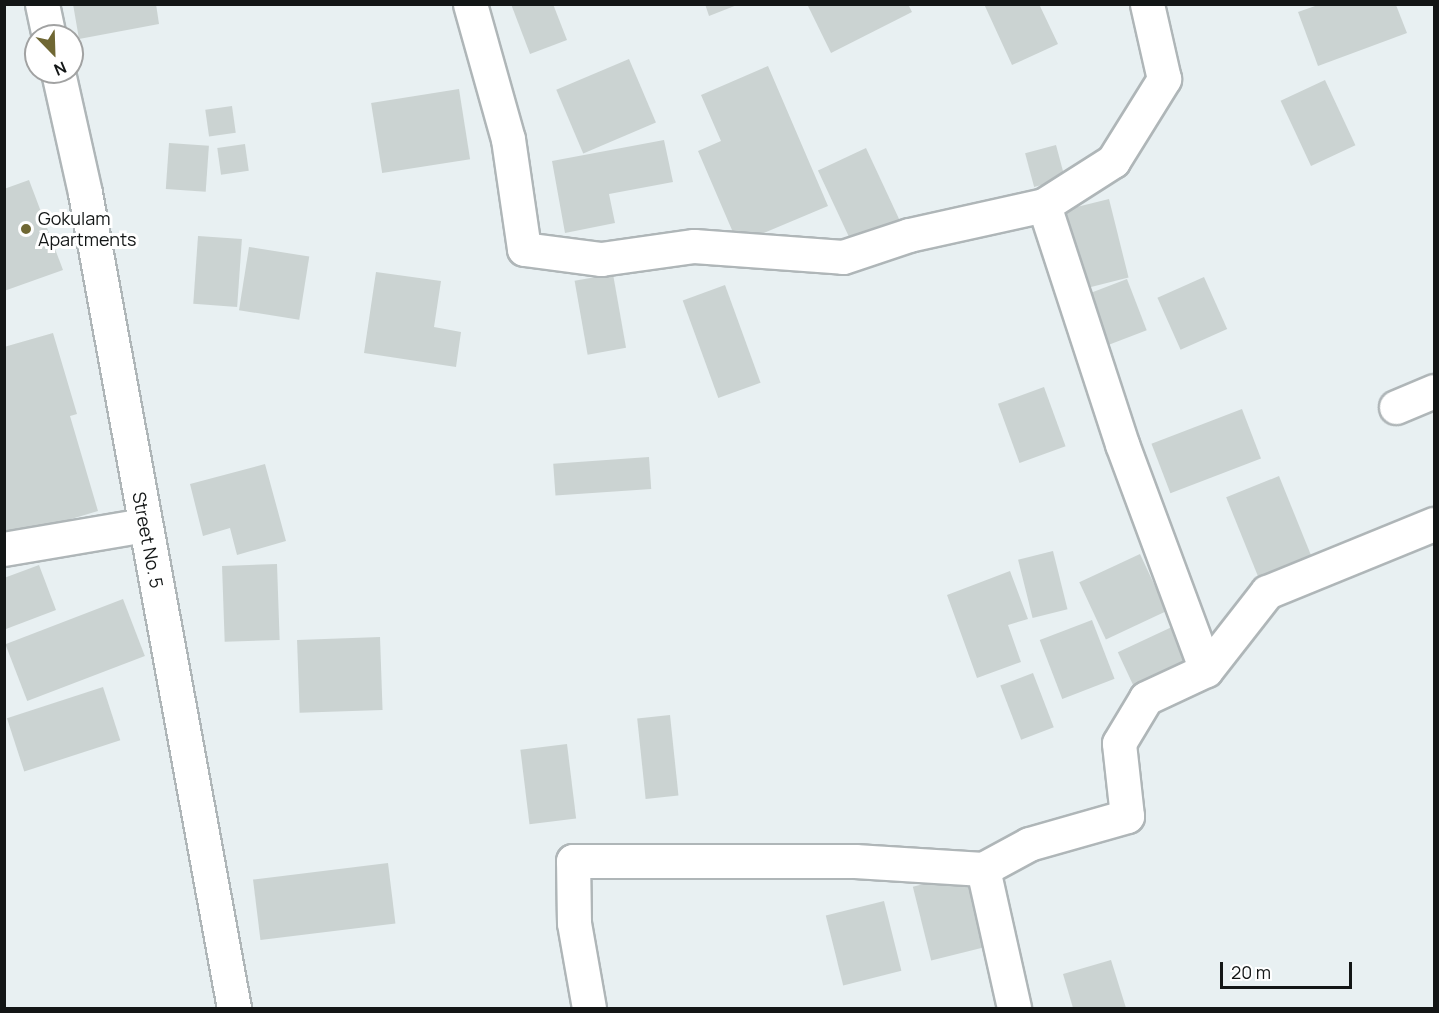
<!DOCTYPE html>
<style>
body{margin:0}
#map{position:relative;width:1439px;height:1013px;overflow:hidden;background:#e8f0f2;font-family:Manrope,sans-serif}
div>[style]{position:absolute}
.building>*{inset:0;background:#cbd3d2;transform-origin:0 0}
.roads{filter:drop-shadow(2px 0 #afb6b8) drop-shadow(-2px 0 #afb6b8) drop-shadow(0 2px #afb6b8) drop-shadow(0 -2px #afb6b8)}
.minor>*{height:33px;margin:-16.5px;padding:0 16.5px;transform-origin:16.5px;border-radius:16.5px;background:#fff}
.dots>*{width:16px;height:16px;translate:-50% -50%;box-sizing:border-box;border:3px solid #fff;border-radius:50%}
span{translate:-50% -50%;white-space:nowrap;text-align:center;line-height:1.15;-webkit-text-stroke:6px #fff;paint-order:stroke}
.poi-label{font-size:18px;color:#131616}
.left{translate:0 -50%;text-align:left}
.street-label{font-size:18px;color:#131616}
.frame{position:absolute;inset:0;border:6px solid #131616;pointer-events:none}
.north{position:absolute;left:24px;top:24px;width:60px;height:60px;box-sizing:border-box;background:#fff;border:2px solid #a1a2a2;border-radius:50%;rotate:157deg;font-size:16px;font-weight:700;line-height:24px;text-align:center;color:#131616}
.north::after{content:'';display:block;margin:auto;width:21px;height:27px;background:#6f6733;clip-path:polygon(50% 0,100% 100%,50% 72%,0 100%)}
.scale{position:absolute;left:1220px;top:962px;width:132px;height:27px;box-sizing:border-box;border:3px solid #131616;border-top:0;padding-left:8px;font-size:18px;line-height:21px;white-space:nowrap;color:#131616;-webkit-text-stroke:4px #fff;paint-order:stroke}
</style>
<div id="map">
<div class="building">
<div style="clip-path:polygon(73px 4px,156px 4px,159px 24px,79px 39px)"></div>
<div style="clip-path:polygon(511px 4px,553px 4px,567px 40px,530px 54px)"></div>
<div style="clip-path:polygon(705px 4px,737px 4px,737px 5px,709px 16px)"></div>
<div style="clip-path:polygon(807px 4px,908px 4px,912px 12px,831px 53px)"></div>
<div style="clip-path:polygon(984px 4px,1039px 4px,1058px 44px,1012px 65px)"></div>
<div style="clip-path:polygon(1318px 5px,1396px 5px,1407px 33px,1318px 66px,1298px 12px)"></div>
<div style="left:629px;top:59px;width:69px;height:79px;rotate:67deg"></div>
<div style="clip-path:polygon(768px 66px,828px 206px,738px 244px,698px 151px,721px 141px,701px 95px)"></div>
<div style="left:1325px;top:80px;width:72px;height:49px;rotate:65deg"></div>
<div style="left:459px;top:89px;width:71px;height:89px;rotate:81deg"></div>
<div style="left:232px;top:106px;width:27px;height:27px;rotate:82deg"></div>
<div style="clip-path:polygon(664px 140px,673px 182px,609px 194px,615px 223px,565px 233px,552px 161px)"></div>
<div style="left:169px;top:143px;width:40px;height:46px;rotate:4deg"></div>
<div style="left:245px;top:144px;width:27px;height:28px;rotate:82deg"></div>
<div style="left:1056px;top:145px;width:35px;height:32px;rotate:75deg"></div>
<div style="left:866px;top:148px;width:81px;height:53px;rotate:65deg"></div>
<div style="clip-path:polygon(29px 180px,63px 270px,4px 291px,4px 189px)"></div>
<div style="left:1109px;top:199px;width:81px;height:53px;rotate:76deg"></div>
<div style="left:198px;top:236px;width:44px;height:68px;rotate:4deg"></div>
<div style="left:249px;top:247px;width:61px;height:64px;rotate:9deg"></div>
<div style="clip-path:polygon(376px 272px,441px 281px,434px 327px,461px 332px,456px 367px,364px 353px)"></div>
<div style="left:613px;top:274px;width:75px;height:39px;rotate:80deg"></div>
<div style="left:1204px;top:277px;width:57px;height:51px;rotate:66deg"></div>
<div style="left:1127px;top:279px;width:55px;height:44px;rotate:69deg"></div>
<div style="left:725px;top:285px;width:104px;height:45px;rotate:70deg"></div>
<div style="clip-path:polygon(53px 333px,77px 414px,70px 416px,98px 511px,4px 539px,4px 347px)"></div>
<div style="left:1044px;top:387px;width:63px;height:49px;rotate:70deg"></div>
<div style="left:1242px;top:409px;width:53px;height:97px;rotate:69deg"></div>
<div style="left:649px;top:457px;width:32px;height:96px;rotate:86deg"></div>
<div style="clip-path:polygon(265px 464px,286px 541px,237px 555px,230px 528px,203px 536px,190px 484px)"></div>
<div style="left:1279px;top:476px;width:92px;height:57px;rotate:68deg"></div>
<div style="left:1053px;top:551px;width:60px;height:36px;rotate:76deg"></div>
<div style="left:1140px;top:554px;width:63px;height:67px;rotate:65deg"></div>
<div style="left:277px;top:564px;width:76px;height:55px;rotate:88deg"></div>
<div style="clip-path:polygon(39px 565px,56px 610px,6px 629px,4px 578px)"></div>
<div style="clip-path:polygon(1010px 571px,1028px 619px,1008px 625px,1021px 662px,977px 678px,947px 595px)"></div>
<div style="left:123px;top:599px;width:61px;height:126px;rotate:69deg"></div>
<div style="left:1092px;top:620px;width:63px;height:56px;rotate:69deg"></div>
<div style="left:1174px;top:626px;width:52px;height:62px;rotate:65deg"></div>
<div style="left:380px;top:637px;width:73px;height:83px;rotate:88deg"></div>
<div style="left:1033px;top:673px;width:58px;height:35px;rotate:69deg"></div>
<div style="left:103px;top:687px;width:56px;height:101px;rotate:72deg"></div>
<div style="left:670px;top:715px;width:81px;height:33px;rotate:84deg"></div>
<div style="left:567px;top:744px;width:75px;height:47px;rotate:83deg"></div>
<div style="left:388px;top:863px;width:61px;height:136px;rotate:83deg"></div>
<div style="left:972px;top:872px;width:76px;height:61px;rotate:76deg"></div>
<div style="left:884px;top:901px;width:72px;height:60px;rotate:76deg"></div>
<div style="clip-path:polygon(1111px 960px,1126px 1008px,1073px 1008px,1063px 974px)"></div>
</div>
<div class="roads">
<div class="minor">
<div style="left:42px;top:4px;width:33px;rotate:78deg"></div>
<div style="left:470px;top:4px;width:140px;rotate:74.3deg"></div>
<div style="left:508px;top:139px;width:111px;rotate:81.7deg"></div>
<div style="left:524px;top:249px;width:78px;rotate:7.4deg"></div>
<div style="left:601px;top:259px;width:94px;rotate:-8deg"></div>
<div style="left:694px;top:246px;width:149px;rotate:4.2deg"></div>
<div style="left:843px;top:257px;width:70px;rotate:-18.4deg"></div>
<div style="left:909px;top:235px;width:138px;rotate:-12.5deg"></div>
<div style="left:1044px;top:205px;width:82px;rotate:-32.5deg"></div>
<div style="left:1113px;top:161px;width:97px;rotate:-58.1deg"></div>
<div style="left:1164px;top:79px;width:77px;rotate:-102.8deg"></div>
<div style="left:58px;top:72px;width:124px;rotate:77.4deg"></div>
<div style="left:85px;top:193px;width:829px;rotate:79.64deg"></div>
<div style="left:1396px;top:407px;width:41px;rotate:-22.8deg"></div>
<div style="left:4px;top:549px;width:143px;rotate:-9.7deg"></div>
<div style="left:1206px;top:670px;width:99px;rotate:-52deg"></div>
<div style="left:1267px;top:592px;width:180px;rotate:-22.2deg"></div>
<div style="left:983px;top:869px;width:52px;rotate:-28.5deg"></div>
<div style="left:1029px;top:844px;width:102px;rotate:-15.9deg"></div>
<div style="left:1127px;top:816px;width:73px;rotate:-96.3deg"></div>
<div style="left:1119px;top:743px;width:52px;rotate:-59deg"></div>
<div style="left:1146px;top:698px;width:66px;rotate:-25deg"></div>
<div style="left:1206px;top:670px;width:241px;rotate:-110.4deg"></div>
<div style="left:1122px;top:444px;width:251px;rotate:-108.1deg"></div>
<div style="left:589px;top:1008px;width:86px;rotate:-100deg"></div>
<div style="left:574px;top:923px;width:62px;rotate:-90.9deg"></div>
<div style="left:573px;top:861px;width:282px"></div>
<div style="left:855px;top:861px;width:128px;rotate:3.6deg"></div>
<div style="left:983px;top:869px;width:142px;rotate:77.4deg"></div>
</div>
</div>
<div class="dots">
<div style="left:26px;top:229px;background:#6f6733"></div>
</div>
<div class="poi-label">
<span class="left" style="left:38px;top:229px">Gokulam<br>Apartments</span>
</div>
<div class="street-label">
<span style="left:148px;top:540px;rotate:79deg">Street No. 5</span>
</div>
<div class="frame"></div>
<div class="north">N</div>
<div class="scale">20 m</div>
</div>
